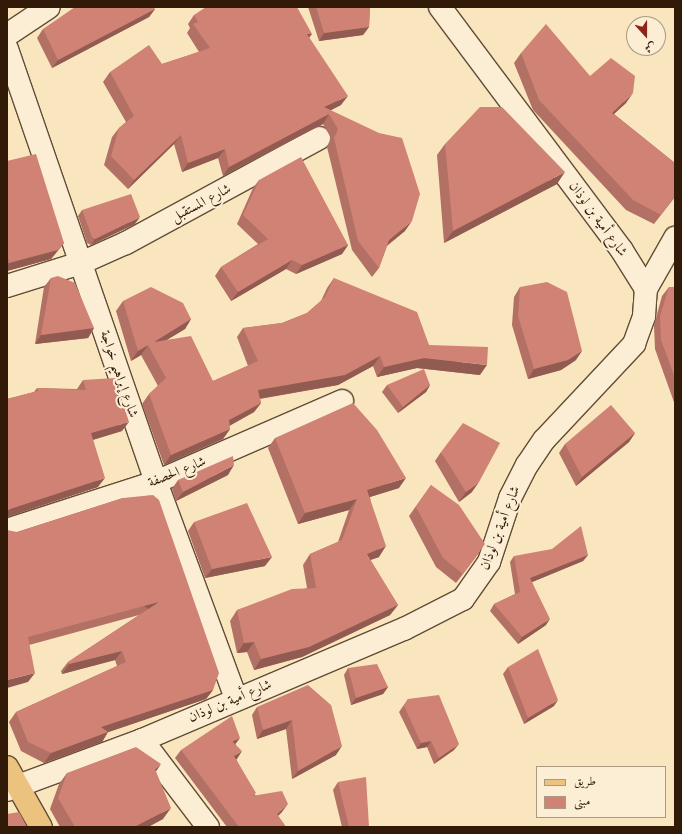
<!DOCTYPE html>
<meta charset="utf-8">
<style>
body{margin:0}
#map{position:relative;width:682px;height:834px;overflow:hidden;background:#f9e5be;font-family:"Old Standard TT",Amiri,serif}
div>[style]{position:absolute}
.roads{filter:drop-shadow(1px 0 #634d36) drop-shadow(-1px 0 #634d36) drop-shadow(0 1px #634d36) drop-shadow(0 -1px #634d36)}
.minor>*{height:22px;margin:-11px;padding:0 11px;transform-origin:11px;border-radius:11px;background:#fbeed5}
.major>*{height:22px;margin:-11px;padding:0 11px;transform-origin:11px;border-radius:11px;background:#ecc27f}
.wall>*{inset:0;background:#b37064}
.shaded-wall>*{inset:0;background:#925b51;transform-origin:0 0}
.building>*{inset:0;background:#d08274}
span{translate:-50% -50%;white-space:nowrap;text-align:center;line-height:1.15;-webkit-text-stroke:4px #fbeed5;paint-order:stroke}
.street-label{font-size:14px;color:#311a08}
.frame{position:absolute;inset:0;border:8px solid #311a08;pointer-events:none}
.legend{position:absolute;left:536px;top:766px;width:130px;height:52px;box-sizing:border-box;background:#fbeed5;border:1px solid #aa9983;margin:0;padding:5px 7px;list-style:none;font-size:12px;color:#311a08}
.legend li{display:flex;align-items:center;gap:8px;height:20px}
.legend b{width:20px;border:1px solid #aa9983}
.north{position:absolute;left:626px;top:16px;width:40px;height:40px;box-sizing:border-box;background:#fbeed5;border:1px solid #aa9983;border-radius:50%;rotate:159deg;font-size:11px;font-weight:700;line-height:16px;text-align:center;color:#311a08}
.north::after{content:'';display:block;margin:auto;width:14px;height:18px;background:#8f2418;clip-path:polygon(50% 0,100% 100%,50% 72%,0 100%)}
</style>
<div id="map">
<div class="roads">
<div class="minor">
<div style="left:7px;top:35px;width:50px;rotate:-33.7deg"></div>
<div style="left:7px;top:49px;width:458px;rotate:71deg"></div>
<div style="left:156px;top:482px;width:230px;rotate:69.7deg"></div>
<div style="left:7px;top:286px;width:77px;rotate:-17.3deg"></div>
<div style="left:81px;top:263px;width:49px;rotate:-24deg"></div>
<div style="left:126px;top:243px;width:220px;rotate:-28.5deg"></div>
<div style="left:646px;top:289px;width:59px;rotate:-60.4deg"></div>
<div style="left:7px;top:530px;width:157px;rotate:-17.9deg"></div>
<div style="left:156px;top:482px;width:203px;rotate:-23.5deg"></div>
<div style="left:142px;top:740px;width:109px;rotate:52.8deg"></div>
<div style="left:7px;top:790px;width:144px;rotate:-20.3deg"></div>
<div style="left:142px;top:740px;width:285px;rotate:-23deg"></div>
<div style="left:404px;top:629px;width:66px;rotate:-27deg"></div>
<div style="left:463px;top:599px;width:45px;rotate:-54.9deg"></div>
<div style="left:489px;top:562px;width:67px;rotate:-71.8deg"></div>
<div style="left:510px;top:498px;width:37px;rotate:-63deg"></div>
<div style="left:527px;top:465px;width:30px;rotate:-56deg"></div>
<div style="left:544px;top:440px;width:132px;rotate:-46.8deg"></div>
<div style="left:634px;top:344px;width:30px;rotate:-70deg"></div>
<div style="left:644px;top:316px;width:27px;rotate:-86deg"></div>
<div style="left:646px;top:289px;width:47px;rotate:-122deg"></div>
<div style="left:621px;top:249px;width:302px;rotate:-126.8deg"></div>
</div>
<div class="major">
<div style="left:7px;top:767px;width:69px;rotate:60.5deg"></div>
</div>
</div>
<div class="wall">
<div style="clip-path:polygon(308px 7px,370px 7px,369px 27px,363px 35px,319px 41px)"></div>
<div style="clip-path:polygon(155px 9px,149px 17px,52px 68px,37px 38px,43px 29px)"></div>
<div style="clip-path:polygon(194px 15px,309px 38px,341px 105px,330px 110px,405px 231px,387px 246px,379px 268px,372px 277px,352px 250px,327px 147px,331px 138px,323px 124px,223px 176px,218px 158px,182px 172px,174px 144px,128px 189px,104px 165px,112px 137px,119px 128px,126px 122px,103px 82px,110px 72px,162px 64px,199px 52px,187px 33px,190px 28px,188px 24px)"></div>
<div style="clip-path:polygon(521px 53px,590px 76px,626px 103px,614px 114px,675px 163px,675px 197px,654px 224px,626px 210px,533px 110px,514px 63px)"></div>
<div style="clip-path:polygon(445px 144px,557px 184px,444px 243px,437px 155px)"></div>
<div style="clip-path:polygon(7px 161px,64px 243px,51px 259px,7px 271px)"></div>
<div style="clip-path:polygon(259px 180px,348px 245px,342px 254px,296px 274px,286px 269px,231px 301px,215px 276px,221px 267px,258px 244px,237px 224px,253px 188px)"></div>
<div style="clip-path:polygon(82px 210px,135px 224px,91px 245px,87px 243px,78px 216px)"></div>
<div style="clip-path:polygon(51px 278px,94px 328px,88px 338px,35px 344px,44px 287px)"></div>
<div style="clip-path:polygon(334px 278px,429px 345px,480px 375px,417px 368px,377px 377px,373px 366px,338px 385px,260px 399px,261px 403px,254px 412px,229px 426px,230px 429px,223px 439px,164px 465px,142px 404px,149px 394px,158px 386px,141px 355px,131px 361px,116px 311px,123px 301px,191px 319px,185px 329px,167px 340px,213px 381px,248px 366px,237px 337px,243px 328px,282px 323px,307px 313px,321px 301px,327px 288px)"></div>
<div style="clip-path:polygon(520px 287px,576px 360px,561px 370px,528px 379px,512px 325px,514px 297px)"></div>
<div style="clip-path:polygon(669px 287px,675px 287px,675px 405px,655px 349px,654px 325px,662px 296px)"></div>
<div style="clip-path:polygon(83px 380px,122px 431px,93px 440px,98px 487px,7px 517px,7px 399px,34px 392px,37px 388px,77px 389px)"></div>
<div style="clip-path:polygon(387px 385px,430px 385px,426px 392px,398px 413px,382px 392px)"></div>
<div style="clip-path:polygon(635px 433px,629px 442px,576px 486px,559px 453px,565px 444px)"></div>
<div style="clip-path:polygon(275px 438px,399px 488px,370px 497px,379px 557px,370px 560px,398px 605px,390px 615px,302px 657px,254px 670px,247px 652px,237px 653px,230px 621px,237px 610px,307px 588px,303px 565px,310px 554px,338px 542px,349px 510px,298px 524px,268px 448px)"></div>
<div style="clip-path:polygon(441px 452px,472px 492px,459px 502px,435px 461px)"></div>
<div style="clip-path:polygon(228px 475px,176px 501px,172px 489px,178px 480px)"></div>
<div style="clip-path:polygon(431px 485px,479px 553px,456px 583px,436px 567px,409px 516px)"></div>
<div style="clip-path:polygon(123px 498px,213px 690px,206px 699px,108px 732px,102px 742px,44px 763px,21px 751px,9px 722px,16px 712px,117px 666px,115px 660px,62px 674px,61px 671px,68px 662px,139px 615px,29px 645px,28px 682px,17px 532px)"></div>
<div style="clip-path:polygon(194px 522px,265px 566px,205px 578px,188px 531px)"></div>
<div style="clip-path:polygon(588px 555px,583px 561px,532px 582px,546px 625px,518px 644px,490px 611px,494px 604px,515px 594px,510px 562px,514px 556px)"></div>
<div style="clip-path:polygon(508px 667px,554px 706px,524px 724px,503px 674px)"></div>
<div style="clip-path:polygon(348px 668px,388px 687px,383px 694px,351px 705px,344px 675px)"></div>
<div style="clip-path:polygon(408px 699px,454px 750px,434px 764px,427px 747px,417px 749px,399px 712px)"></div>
<div style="clip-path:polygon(331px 705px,336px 755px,292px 779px,286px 729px,257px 739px,252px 715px,257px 707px)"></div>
<div style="clip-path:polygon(236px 744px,236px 759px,255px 795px,282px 812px,278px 816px,286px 827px,227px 827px,175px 758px,181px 750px)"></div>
<div style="clip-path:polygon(156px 772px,163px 819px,148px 827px,60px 827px,50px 809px,59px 784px,67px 773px)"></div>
<div style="clip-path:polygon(338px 782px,369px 827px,342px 827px,333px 790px)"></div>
</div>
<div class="shaded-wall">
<div style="clip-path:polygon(155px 9px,149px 17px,52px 68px,58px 60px)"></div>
<div style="clip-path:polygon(369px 27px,363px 35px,319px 41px,324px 33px)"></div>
<div style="clip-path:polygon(307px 34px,312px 34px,305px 43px)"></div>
<div style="clip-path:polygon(633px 93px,626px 103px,605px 122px,612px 113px)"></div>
<div style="clip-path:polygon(348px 96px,341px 105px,318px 117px,324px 107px)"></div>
<div style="clip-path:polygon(329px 114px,323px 124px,223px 176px,229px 167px)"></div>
<div style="clip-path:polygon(181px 135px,174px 144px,128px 189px,134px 180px)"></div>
<div style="clip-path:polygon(225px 149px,218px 158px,182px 172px,188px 163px)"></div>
<div style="clip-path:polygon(565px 172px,557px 184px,444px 243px,453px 231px)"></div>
<div style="clip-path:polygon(140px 217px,135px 224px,91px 245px,95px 239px)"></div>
<div style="clip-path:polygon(412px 221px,405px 231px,382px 249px,389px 240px)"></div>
<div style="clip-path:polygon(64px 243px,51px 259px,7px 271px,7px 266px,9px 263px)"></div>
<div style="clip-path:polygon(348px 245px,342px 254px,296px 274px,302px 265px)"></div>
<div style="clip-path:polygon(292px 260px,286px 269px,231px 301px,238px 292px)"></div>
<div style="clip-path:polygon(191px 319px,185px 329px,151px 349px,154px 342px)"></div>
<div style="clip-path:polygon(94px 328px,88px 338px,35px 344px,41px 335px)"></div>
<div style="clip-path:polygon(148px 345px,141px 355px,131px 361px,138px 351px)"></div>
<div style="clip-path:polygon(582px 351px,576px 360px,561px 370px,528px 379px,534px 369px)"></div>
<div style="clip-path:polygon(380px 356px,373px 366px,338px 385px,251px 400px,258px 390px)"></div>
<div style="clip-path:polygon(424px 358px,487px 365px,480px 375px,417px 368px,377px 377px,384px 367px)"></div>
<div style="clip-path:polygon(430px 385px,426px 392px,398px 413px,403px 407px)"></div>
<div style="clip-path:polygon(261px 403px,254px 412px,222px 430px,229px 420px)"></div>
<div style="clip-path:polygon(129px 422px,122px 431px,85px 442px,91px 433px)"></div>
<div style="clip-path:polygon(230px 429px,223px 439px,164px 465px,171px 455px)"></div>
<div style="clip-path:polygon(635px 433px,629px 442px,576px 486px,582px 477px)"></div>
<div style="clip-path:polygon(234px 465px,228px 475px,176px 501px,183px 492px)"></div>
<div style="clip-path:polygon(105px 478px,98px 487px,7px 517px,7px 511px,10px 509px)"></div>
<div style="clip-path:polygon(406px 478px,399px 488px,360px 500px,367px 490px)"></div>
<div style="clip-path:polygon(479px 482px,472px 492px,459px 502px,466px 492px)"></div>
<div style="clip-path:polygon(357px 499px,349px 510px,298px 524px,305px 513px)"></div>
<div style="clip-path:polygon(386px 546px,379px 557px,359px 564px,367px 554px)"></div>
<div style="clip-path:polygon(588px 555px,583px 561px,525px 585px,530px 578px)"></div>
<div style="clip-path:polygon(272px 557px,265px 566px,205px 578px,212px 569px)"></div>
<div style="left:159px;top:602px;width:12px;height:136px;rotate:125deg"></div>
<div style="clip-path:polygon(398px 605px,390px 615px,302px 657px,254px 670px,261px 659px)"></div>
<div style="clip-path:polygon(550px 619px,546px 625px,518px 644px,522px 637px)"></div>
<div style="clip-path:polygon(254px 642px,247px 652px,237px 653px,244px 643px)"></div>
<div style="clip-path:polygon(122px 651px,115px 660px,62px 674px,69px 664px)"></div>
<div style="clip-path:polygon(35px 673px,28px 682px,7px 688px,7px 680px)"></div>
<div style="clip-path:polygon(388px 687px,383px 694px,351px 705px,356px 698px)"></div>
<div style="clip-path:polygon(213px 690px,206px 699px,94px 737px,101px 727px)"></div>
<div style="clip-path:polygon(558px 700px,554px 706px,524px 724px,528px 718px)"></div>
<div style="clip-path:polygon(292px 720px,286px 729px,257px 739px,263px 730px)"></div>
<div style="clip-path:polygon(108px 732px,102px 742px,44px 763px,51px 753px)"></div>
<div style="clip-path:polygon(240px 738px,234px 746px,232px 741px)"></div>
<div style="clip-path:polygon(431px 741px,427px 747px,417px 749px,421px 743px)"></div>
<div style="clip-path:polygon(459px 744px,454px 750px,434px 764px,439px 758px)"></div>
<div style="clip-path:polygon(342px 746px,336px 755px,292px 779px,298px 771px)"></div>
<div style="clip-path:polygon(242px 751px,237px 759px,229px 764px,234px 756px)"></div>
<div style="clip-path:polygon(161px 764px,153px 776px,155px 769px)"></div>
<div style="clip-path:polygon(288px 804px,282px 812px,271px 822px,277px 814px)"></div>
<div style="clip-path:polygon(171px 808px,163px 819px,148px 827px,134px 827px)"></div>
</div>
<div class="building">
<div style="clip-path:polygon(75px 7px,154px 7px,155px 9px,58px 60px,43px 29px)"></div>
<div style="clip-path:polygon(206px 7px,297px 7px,312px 34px,307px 34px,348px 96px,324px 107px,379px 133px,402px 138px,420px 194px,412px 221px,389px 240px,379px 268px,358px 241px,334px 138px,338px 129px,329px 114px,229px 167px,225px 149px,188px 163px,181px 135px,134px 180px,111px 156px,119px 128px,134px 116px,110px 72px,149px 45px,162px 64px,210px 48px,193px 24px,198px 22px,194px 15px)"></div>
<div style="clip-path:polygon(316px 7px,370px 7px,369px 27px,324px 33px)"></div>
<div style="clip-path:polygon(546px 24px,590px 76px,611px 58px,635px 76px,633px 93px,612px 113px,675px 163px,675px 196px,661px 215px,633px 200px,539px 100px,521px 53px)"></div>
<div style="clip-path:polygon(480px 107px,502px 107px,565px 172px,453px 231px,445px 144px)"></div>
<div style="clip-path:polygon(36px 154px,64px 243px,58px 250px,9px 263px,7px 253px,7px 161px)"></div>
<div style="clip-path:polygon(301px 157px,348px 245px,302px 265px,292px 260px,238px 292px,221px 267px,268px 239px,243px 215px,259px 180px)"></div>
<div style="clip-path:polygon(131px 194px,140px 217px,95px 239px,92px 237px,82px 210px)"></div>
<div style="clip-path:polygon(58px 276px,75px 283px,94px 328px,41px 335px,51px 278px)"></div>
<div style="clip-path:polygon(334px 278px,417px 312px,429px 345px,488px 347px,487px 365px,424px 358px,384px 367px,380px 356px,345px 375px,258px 390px,261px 403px,229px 420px,230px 429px,171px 455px,149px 394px,166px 378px,148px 345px,138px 351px,123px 301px,151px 287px,183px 303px,191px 319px,154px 342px,191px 336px,213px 381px,258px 361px,243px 328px,282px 323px,307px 313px,325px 297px)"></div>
<div style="clip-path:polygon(547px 282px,567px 292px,582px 351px,568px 360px,534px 369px,518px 316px,520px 287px)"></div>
<div style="clip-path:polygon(669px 287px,675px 287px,675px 378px,661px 340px,660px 316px)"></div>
<div style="clip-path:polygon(424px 369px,430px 385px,403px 407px,387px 385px)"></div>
<div style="clip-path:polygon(115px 378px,129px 422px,91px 433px,105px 478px,10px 509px,7px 511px,7px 399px,38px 391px,37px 388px,86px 390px,83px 380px)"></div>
<div style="clip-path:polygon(353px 403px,377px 430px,406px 478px,367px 490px,386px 546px,367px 554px,398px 605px,309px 647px,261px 659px,254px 642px,244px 643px,237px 610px,292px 589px,316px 588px,310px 554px,342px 540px,357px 499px,305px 513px,275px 438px)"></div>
<div style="clip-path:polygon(611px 405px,635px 433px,582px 477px,565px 444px)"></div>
<div style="clip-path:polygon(463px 423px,500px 443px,479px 482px,466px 492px,441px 452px)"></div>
<div style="clip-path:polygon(233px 456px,234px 465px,183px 492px,178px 480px)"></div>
<div style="clip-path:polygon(431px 485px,459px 505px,485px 544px,463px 574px,443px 558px,416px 507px)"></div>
<div style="clip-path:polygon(153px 495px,159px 500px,219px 673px,213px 690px,101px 727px,108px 732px,51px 753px,28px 742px,16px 712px,126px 662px,122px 651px,69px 664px,68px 662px,159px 602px,28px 637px,35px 673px,7px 680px,7px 530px,17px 532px,123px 498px)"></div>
<div style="clip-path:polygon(247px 503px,272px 557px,212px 569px,194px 522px)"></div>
<div style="clip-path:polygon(581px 526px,588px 555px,530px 578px,550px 619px,522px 637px,494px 604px,520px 592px,514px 556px,552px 549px)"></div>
<div style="clip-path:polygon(538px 649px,558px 700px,528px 718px,508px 667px)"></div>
<div style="clip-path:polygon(377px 664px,388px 687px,356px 698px,348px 668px)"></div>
<div style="clip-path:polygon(308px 685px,331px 705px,342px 746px,298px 771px,292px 720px,263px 730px,257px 707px)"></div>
<div style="clip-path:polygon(439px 695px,459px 744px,439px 758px,431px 741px,421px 743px,404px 706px,408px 699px)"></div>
<div style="clip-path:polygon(232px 716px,240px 738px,232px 741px,242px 751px,234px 756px,256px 793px,252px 796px,282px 791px,288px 804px,277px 814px,286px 827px,239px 827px,181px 750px)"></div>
<div style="clip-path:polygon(136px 747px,161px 764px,155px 769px,171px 808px,134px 827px,75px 827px,58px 798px,67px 773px)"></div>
<div style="clip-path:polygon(366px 777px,369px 827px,349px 827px,338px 782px)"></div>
<div style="clip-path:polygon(19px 812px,27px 827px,7px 827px,7px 814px)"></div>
</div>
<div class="street-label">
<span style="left:201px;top:203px;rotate:-28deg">شارع المستقبل</span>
<span style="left:598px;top:219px;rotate:54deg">شارع أمية بن لوذان</span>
<span style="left:119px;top:374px;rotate:71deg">شارع إبراهيم خواجة</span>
<span style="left:177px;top:472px;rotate:-22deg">شارع الحصفة</span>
<span style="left:500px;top:528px;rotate:-69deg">شارع أمية بن لوذان</span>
<span style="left:230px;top:701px;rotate:-23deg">شارع أمية بن لوذان</span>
</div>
<div class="frame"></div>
<ul class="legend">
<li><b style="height:5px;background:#ecc27f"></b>طريق</li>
<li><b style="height:11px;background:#d08274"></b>مبنى</li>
</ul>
<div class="north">ش</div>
</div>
